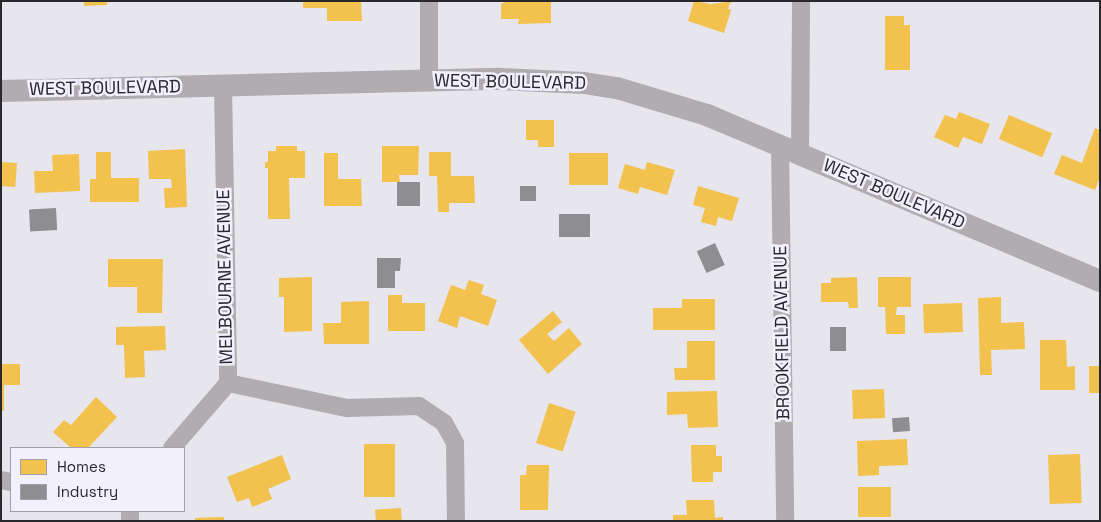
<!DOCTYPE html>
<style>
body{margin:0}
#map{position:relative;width:1101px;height:522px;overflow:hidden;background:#e7e6ec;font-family:"Space Grotesk",sans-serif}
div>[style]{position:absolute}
.homes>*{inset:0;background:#f2c14e;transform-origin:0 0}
.industry>*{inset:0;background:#8d8d92;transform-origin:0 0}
.minor>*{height:18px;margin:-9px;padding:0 9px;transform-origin:9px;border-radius:9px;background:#b0acb0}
.tertiary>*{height:22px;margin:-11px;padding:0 11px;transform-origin:11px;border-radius:11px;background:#b0acb0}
span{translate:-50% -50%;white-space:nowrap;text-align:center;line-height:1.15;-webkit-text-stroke:5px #f2f0fc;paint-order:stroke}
.street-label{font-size:18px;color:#29282c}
.frame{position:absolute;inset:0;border:2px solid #29282c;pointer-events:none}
.legend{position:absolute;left:10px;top:447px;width:175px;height:65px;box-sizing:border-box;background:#f2f0fc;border:1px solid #a2a0a9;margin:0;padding:6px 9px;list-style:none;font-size:15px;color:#29282c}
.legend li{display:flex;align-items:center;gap:10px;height:25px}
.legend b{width:25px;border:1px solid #a2a0a9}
</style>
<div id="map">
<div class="homes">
<div style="clip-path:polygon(84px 1px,107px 1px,107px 5px,84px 6px)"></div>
<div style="clip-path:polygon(303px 1px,361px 1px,362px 21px,327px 21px,327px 8px,303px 8px)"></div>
<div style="clip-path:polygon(507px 1px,551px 1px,551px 23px,518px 24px,519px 19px,501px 19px,501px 4px)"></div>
<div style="clip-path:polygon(694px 1px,711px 4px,735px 1px,730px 3px,728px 9px,731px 10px,724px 33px,688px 21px)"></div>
<div style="clip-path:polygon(885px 16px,904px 16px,904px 25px,910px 25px,910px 70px,885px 70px)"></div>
<div style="clip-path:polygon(959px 112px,990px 124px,982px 144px,963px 137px,958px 148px,934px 137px,945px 115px,956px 119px)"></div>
<div style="left:1009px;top:115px;width:47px;height:26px;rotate:23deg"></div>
<div style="clip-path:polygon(526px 120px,554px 120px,554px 147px,538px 147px,538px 140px,526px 140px)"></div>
<div style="clip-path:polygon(1095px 128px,1100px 130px,1100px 177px,1095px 190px,1054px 174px,1062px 155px,1082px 163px)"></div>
<div style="clip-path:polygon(276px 146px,297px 146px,297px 151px,305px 151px,305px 178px,289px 178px,290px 219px,268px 219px,268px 168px,265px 168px,265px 162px,268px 162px,268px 151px,276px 151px)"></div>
<div style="clip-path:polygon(382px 146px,419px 146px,418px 175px,399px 175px,400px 182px,382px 182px)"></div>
<div style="clip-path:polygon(185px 149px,187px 207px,165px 208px,164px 188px,172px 188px,171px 179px,149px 179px,148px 151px)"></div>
<div style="clip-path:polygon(96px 152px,111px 152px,111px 178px,139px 178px,139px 202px,90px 202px,90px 179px,96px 179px)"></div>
<div style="clip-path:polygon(429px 152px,451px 152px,451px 176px,474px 176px,475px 203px,449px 203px,449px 212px,438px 212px,437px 176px,429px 176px)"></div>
<div style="clip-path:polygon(324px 153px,338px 153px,338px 179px,361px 179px,362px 206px,324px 206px)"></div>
<div style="left:608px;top:153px;width:32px;height:39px;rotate:90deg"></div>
<div style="clip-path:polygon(79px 154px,80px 191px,35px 193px,34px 171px,53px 171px,52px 155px)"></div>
<div style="left:1px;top:162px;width:16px;height:24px;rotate:4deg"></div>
<div style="clip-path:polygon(647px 162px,675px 170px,667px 195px,640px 187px,638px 194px,618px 188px,625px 164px,645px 170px)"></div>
<div style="clip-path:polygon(698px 186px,739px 198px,732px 221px,718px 217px,716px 226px,701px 222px,705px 208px,693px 205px)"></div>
<div style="clip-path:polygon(108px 259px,163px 259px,162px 313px,137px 313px,137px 287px,108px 287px)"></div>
<div style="clip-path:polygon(312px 277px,312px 331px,284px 332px,284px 297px,279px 297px,279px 278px)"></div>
<div style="clip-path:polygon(857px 277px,858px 308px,849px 308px,848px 302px,821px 302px,821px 283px,831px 283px,831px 278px)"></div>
<div style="clip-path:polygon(878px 277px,911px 277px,911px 307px,897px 307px,896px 315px,905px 315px,905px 334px,886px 334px,885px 307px,878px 307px)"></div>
<div style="clip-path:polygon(469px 280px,484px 285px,481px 294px,497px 300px,488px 326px,460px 316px,457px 328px,438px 321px,451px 285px,465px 290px)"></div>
<div style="clip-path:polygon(388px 295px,402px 295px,402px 303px,425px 303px,425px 331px,388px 331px)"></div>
<div style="clip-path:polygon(1001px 297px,1001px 323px,1024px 322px,1025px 349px,991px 350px,992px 375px,980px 375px,978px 298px)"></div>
<div style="clip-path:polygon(682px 299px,715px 299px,715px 330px,653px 330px,653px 308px,682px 308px)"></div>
<div style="clip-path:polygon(369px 301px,369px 344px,324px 344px,323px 323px,341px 323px,341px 302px)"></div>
<div style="left:962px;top:303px;width:29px;height:39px;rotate:88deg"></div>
<div style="clip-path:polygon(553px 311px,562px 322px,547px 334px,554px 341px,569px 328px,582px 344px,548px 374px,519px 340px)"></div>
<div style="clip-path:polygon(165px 326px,166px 350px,144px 351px,145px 377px,125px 378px,124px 345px,116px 345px,116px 327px)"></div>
<div style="clip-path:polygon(1040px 340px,1066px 340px,1067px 367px,1075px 366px,1075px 390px,1040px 390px)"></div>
<div style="clip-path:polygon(687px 341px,715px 341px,715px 380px,675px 380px,674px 368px,687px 368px)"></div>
<div style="clip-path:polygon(1px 364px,20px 364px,20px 385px,4px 385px,4px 411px,1px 411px)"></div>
<div style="left:1089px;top:366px;width:11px;height:27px"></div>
<div style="left:884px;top:389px;width:29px;height:32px;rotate:88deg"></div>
<div style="clip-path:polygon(717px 391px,718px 427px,688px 428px,687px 414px,667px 415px,667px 392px)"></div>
<div style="clip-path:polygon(96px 397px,117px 417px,88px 448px,71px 448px,53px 432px,64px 420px,71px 425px)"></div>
<div style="left:549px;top:403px;width:28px;height:42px;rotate:18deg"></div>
<div style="clip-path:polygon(907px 439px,908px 465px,879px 466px,879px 475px,858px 476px,857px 441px)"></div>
<div style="left:364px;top:444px;width:31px;height:53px"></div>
<div style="clip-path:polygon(691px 445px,716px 445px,716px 456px,722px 456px,722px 472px,713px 472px,713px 482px,692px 482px)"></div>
<div style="left:1080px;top:454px;width:49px;height:32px;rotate:88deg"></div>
<div style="clip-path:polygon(282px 455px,291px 479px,268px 489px,272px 499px,252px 507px,249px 498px,237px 502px,227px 477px)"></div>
<div style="clip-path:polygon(527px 465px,549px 465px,548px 510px,520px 510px,520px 475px,526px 475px)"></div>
<div style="left:858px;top:487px;width:33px;height:30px"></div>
<div style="clip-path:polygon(686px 500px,714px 500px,715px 518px,723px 517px,723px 521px,673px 521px,673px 515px,687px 515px)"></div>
<div style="left:401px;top:508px;width:13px;height:26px;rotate:86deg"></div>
<div style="clip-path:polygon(224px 517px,224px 521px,195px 521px,195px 518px)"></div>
</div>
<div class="industry">
<div style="left:397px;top:182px;width:23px;height:24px"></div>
<div style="left:520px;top:186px;width:16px;height:15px"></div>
<div style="left:56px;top:208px;width:22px;height:27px;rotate:87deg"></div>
<div style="left:559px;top:214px;width:31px;height:23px"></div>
<div style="left:715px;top:243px;width:24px;height:20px;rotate:66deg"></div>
<div style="clip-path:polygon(377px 258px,401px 258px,400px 271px,395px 271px,395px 288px,377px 288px)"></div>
<div style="left:830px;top:327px;width:16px;height:24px"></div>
<div style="left:909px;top:417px;width:14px;height:17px;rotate:86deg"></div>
</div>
<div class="minor">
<div style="left:429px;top:1px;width:80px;rotate:90deg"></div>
<div style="left:223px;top:86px;width:297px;rotate:89deg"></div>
<div style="left:780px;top:146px;width:375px;rotate:89.2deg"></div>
<div style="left:800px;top:155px;width:154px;rotate:-89.6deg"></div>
<div style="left:228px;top:383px;width:122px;rotate:11.9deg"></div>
<div style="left:347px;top:408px;width:72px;rotate:-1.6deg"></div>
<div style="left:419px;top:406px;width:30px;rotate:34deg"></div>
<div style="left:444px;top:423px;width:23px;rotate:61deg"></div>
<div style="left:455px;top:443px;width:78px;rotate:89.3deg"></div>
<div style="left:172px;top:448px;width:86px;rotate:-49.3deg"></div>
<div style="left:1px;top:480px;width:10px;rotate:11deg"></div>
<div style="left:130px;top:521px;width:10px;rotate:-90deg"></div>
</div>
<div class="tertiary">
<div style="left:1px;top:91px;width:499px;rotate:-1.4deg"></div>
<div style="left:500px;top:79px;width:84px;rotate:2.7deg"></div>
<div style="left:584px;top:83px;width:33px;rotate:9deg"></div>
<div style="left:617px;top:88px;width:94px;rotate:16.7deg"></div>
<div style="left:707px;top:115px;width:427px;rotate:22.9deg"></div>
</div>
<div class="street-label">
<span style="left:510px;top:82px;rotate:1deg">WEST BOULEVARD</span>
<span style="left:105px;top:88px;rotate:-1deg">WEST BOULEVARD</span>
<span style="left:894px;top:194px;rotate:23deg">WEST BOULEVARD</span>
<span style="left:225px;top:277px;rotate:-91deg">MELBOURNE AVENUE</span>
<span style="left:782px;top:333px;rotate:-91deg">BROOKFIELD AVENUE</span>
</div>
<div class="frame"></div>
<ul class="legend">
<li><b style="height:14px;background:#f2c14e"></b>Homes</li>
<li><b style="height:14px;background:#8d8d92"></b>Industry</li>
</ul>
</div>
